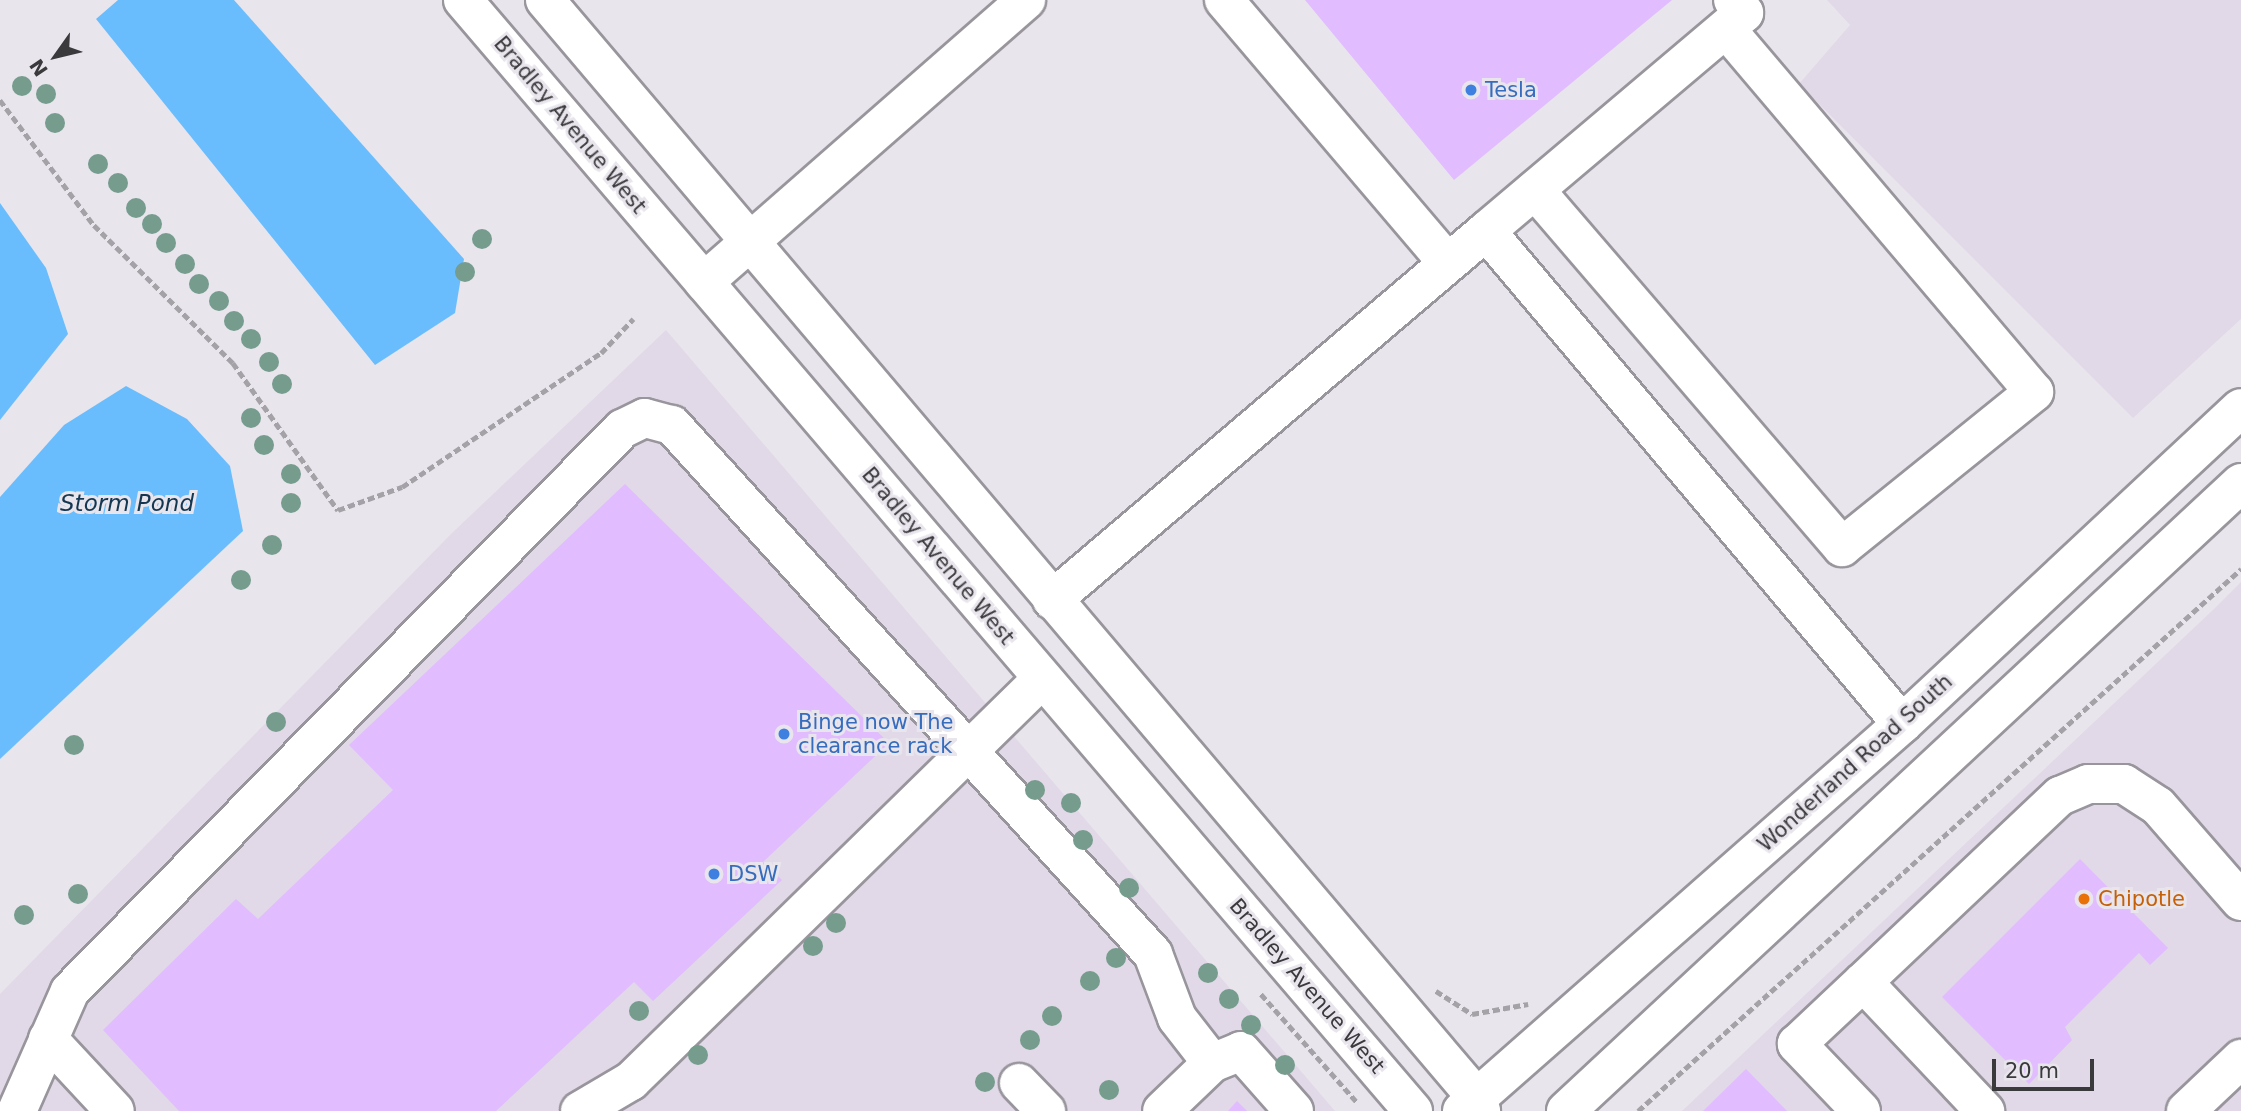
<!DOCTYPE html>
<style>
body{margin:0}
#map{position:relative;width:2241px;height:1111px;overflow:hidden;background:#e9e5ed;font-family:"DejaVu Sans",sans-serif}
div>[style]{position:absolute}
.built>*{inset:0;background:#e1d9e7}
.water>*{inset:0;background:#6abdfd}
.building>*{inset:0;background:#e1bcfe}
.path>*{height:4.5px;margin-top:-2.25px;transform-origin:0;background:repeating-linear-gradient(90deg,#a4a1a7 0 7px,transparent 0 10.5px)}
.roads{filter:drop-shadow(2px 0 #99959c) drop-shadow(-2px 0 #99959c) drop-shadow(0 2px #99959c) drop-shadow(0 -2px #99959c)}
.minor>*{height:38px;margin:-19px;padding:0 19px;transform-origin:19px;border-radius:19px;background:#fff}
.major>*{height:38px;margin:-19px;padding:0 19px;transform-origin:19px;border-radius:19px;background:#fff}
.trees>*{width:20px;height:20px;margin:-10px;border-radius:50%;background:#759c8c}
.dots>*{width:19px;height:19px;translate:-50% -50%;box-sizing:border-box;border:4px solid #e9e5ed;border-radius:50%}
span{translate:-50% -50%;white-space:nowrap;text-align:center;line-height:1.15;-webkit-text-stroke:6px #e9e5ed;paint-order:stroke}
.shop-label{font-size:21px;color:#366cbe}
.left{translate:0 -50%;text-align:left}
.street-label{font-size:21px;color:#3a393c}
.food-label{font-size:21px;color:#c56008}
.water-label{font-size:23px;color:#143751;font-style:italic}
.north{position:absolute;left:21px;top:21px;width:70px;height:70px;-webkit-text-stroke:5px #e9e5ed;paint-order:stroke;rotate:236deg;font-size:19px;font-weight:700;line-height:28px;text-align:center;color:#3a393c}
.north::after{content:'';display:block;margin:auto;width:24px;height:32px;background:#3a393c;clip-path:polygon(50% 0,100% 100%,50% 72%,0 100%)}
.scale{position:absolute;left:1992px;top:1059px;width:102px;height:32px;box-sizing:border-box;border:4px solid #3a393c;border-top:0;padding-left:9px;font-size:21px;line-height:24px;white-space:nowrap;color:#3a393c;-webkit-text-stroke:5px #e9e5ed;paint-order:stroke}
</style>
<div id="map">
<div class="built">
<div style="clip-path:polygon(1827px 0,2241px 0,2241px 319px,2133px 418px,1799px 84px,1850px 25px)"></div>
<div style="clip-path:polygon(666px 330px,1335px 1111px,0 1111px,0 994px,451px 534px)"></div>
<div style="clip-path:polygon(2241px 582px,2241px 1111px,1682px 1111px,2215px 608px)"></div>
</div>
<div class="water">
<div style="clip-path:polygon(118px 0,234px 0,464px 259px,455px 313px,375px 365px,96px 19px)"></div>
<div style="clip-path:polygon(0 203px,46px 268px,68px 334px,0 420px)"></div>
<div style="clip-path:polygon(126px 386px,187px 419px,230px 466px,243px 531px,0 759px,0 497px,64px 425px)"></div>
</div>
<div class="building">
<div style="clip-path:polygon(1305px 0,1672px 0,1454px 180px)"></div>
<div style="clip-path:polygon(625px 484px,889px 743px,763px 862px,782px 880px,653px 1001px,634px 982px,496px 1111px,179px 1111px,103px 1030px,236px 899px,258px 919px,393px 790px,349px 745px)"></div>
<div style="clip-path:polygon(2080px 859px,2168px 948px,2150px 965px,2139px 953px,2065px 1027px,2072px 1040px,2029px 1084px,1942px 997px)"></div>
<div style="clip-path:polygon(1746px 1069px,1787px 1111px,1703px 1111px)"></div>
<div style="clip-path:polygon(1237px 1101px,1247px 1111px,1228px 1111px)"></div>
</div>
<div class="path">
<div style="left:0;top:100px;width:156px;rotate:53.1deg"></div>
<div style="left:94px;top:225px;width:196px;rotate:44.8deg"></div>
<div style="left:233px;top:363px;width:181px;rotate:54.5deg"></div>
<div style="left:338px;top:510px;width:68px;rotate:-19.8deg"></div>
<div style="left:402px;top:487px;width:240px;rotate:-34deg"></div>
<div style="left:601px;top:353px;width:47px;rotate:-46.7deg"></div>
<div style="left:1436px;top:991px;width:43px;rotate:32.6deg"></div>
<div style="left:1472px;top:1014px;width:57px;rotate:-10.1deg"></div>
<div style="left:1261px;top:994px;width:144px;rotate:48.4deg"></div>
<div style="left:1638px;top:1111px;width:811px;rotate:-41.95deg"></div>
</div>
<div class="roads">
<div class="minor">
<div style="left:1224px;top:0;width:345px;rotate:49.6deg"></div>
<div style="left:1535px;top:190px;width:471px;rotate:49.3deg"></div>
<div style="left:1842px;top:547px;width:247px;rotate:-38.9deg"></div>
<div style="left:2034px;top:392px;width:476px;rotate:-130.3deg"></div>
<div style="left:1486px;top:231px;width:338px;rotate:-40.2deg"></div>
<div style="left:1744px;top:13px;width:17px;rotate:-130deg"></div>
<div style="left:704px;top:282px;width:428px;rotate:-41.2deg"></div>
<div style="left:1052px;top:600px;width:570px;rotate:-40.37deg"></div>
<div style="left:1486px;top:231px;width:645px;rotate:49.84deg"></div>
<div style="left:1863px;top:982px;width:271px;rotate:-43.4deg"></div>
<div style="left:2060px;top:796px;width:30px;rotate:-23deg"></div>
<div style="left:2088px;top:784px;width:36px"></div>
<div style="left:2124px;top:784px;width:40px;rotate:32.9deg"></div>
<div style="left:2158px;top:806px;width:126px;rotate:48.9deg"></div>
<div style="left:48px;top:1039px;width:98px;rotate:47.1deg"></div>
<div style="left:1212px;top:1063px;width:31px;rotate:-22deg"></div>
<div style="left:1241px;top:1051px;width:80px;rotate:48.5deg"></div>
<div style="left:1019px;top:1083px;width:39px;rotate:46deg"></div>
<div style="left:17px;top:1111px;width:131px;rotate:-66.2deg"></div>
<div style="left:70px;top:991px;width:788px;rotate:-45.51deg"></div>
<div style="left:622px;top:429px;width:25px;rotate:-26deg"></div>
<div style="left:645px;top:418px;width:28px;rotate:15deg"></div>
<div style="left:672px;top:425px;width:715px;rotate:47.72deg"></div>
<div style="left:1153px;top:954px;width:68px;rotate:69.4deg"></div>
<div style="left:1177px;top:1018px;width:57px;rotate:52.1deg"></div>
<div style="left:1212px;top:1063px;width:69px;rotate:136.2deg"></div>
<div style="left:580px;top:1111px;width:59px;rotate:-30.5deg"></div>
<div style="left:631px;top:1081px;width:575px;rotate:-44.37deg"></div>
<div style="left:1861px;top:1111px;width:93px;rotate:-133.7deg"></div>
<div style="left:1797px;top:1044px;width:91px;rotate:-43.2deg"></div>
<div style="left:1863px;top:982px;width:178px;rotate:46.6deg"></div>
<div style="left:2186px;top:1111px;width:76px;rotate:-43.4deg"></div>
</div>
<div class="major">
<div style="left:463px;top:0;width:1462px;rotate:49.47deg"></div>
<div style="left:545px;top:0;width:1439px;rotate:49.68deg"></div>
<div style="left:1476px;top:1097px;width:15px;rotate:70deg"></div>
<div style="left:1462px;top:1111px;width:586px;rotate:-41.33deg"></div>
<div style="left:1902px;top:724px;width:463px;rotate:-43deg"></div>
<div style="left:1566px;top:1111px;width:922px;rotate:-42.93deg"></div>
</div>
</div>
<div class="trees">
<div style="left:22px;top:86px"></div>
<div style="left:46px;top:94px"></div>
<div style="left:55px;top:123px"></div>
<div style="left:98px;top:164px"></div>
<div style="left:118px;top:183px"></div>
<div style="left:136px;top:208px"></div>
<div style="left:152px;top:224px"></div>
<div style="left:482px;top:239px"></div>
<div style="left:166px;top:243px"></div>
<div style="left:185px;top:264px"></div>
<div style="left:465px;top:272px"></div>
<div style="left:199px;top:284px"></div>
<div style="left:219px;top:301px"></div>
<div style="left:234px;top:321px"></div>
<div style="left:251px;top:339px"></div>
<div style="left:269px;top:362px"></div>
<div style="left:282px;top:384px"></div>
<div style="left:251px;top:418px"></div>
<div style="left:264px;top:445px"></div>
<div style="left:291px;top:474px"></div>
<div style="left:291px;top:503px"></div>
<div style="left:272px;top:545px"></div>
<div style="left:241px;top:580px"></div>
<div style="left:276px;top:722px"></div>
<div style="left:74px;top:745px"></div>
<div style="left:1035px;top:790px"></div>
<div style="left:1071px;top:803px"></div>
<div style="left:1083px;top:840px"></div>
<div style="left:1129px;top:888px"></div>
<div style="left:78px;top:894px"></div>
<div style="left:24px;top:915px"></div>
<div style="left:836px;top:923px"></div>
<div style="left:813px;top:946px"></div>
<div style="left:1116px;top:958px"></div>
<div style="left:1208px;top:973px"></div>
<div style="left:1090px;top:981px"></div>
<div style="left:1229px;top:999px"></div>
<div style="left:639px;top:1011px"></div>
<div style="left:1052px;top:1016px"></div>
<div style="left:1251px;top:1025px"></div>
<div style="left:1030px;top:1040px"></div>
<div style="left:698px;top:1055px"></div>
<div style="left:1285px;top:1065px"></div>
<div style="left:985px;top:1082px"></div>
<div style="left:1109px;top:1090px"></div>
</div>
<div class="dots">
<div style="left:1471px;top:90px;background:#3f7fe0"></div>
<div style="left:784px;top:734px;background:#3f7fe0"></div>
<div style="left:714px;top:874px;background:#3f7fe0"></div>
<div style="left:2084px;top:899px;background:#e8710a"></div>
</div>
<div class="shop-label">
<span class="left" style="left:1485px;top:90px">Tesla</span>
<span class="left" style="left:798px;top:734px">Binge now The<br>clearance rack</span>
<span class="left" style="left:728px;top:874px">DSW</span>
</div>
<div class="street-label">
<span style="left:570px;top:125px;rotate:50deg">Bradley Avenue West</span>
<span style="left:938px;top:556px;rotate:50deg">Bradley Avenue West</span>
<span style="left:1855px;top:763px;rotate:-42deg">Wonderland Road South</span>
<span style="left:1307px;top:986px;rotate:49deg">Bradley Avenue West</span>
</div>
<div class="food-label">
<span class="left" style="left:2098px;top:899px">Chipotle</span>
</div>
<div class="water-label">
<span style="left:127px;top:503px">Storm Pond</span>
</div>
<div class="north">N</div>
<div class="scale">20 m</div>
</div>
